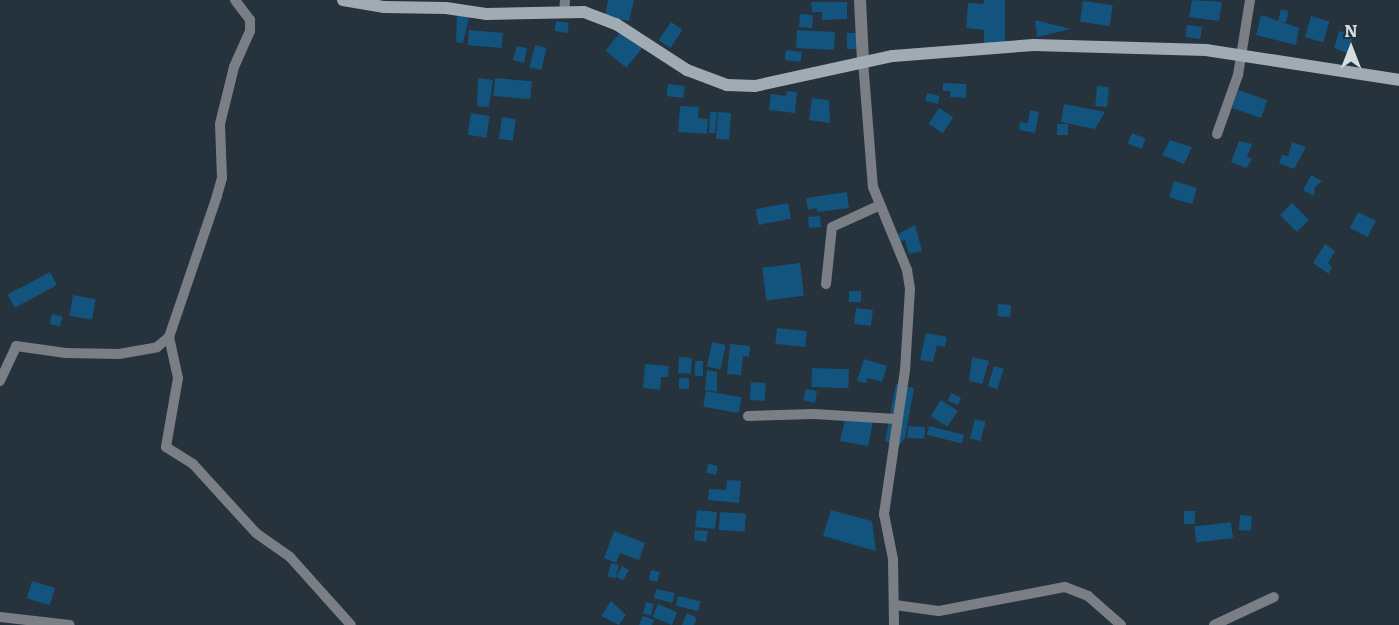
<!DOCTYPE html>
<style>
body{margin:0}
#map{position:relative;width:1399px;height:625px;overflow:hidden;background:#26323c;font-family:Literata,serif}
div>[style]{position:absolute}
.building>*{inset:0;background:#12547e;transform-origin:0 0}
.minor>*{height:10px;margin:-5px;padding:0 5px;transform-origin:5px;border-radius:5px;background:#797f84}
.tertiary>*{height:12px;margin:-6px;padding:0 6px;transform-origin:6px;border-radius:6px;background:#797f84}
.secondary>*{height:12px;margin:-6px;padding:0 6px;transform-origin:6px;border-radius:6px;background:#a1abb3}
span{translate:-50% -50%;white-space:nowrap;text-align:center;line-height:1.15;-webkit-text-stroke:6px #26323c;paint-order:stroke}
.north{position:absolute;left:1321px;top:18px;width:60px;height:60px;-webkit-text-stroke:4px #26323c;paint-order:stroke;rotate:0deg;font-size:16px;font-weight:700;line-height:24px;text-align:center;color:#d5dde3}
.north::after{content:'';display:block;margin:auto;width:21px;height:27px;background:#d5dde3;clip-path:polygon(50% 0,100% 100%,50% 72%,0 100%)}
</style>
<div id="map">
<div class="building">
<div style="clip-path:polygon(608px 0,634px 0,629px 21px,605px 16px)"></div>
<div style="clip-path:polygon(984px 0,1005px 0,1005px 47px,984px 45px,984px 30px,966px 28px,968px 3px,983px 4px)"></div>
<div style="clip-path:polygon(1192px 0,1222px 2px,1219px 21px,1189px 17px)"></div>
<div style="left:1083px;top:1px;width:30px;height:21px;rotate:8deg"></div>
<div style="clip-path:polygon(811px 2px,847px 2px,847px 19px,822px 20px,822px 12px,812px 12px)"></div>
<div style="left:1281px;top:9px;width:8px;height:12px;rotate:14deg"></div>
<div style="left:800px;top:14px;width:13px;height:13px;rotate:4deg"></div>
<div style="clip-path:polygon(457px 15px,469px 17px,463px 43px,456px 42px)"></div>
<div style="clip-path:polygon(1261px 15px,1299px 28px,1296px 45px,1256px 35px)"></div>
<div style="left:1311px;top:16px;width:19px;height:22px;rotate:16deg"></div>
<div style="clip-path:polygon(1035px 20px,1071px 29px,1037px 37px)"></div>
<div style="left:556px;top:21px;width:13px;height:10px;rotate:9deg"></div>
<div style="left:671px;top:22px;width:14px;height:22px;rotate:34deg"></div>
<div style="left:1187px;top:25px;width:15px;height:12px;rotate:8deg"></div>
<div style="left:623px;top:29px;width:27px;height:28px;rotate:39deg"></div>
<div style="left:469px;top:30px;width:34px;height:15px;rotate:5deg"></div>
<div style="left:797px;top:30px;width:38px;height:18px;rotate:3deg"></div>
<div style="clip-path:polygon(1339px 31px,1353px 35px,1349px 54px,1334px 48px)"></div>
<div style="left:847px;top:33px;width:13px;height:16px"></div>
<div style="left:535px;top:45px;width:12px;height:23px;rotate:14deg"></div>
<div style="clip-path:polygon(517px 46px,527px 48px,524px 63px,513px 60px)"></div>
<div style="left:786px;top:50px;width:16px;height:10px;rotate:7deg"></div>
<div style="clip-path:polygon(478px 78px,493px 80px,489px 107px,477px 106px)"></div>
<div style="left:495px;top:78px;width:37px;height:18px;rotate:5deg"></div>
<div style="clip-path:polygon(943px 83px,966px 84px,966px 98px,950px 97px,950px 91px,943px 91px)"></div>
<div style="left:668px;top:84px;width:17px;height:12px;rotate:7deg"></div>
<div style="left:1097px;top:86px;width:12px;height:20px;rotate:5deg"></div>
<div style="left:1238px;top:90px;width:31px;height:19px;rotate:19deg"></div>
<div style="clip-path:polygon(787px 91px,797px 92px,795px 113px,769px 110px,771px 94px,786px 96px)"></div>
<div style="left:927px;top:93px;width:13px;height:8px;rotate:13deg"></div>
<div style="clip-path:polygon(812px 98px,829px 100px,830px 123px,809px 120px)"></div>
<div style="clip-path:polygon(1064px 104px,1101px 111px,1105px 112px,1095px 129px,1061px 122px)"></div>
<div style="clip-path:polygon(680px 106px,699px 107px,698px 118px,708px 119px,707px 134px,678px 132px)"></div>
<div style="left:939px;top:108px;width:17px;height:19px;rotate:33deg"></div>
<div style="clip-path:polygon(1030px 110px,1039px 112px,1035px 133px,1019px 130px,1020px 122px,1028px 123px)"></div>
<div style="clip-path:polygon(710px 112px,717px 112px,715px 133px,709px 133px)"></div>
<div style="left:718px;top:112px;width:13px;height:27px;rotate:4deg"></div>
<div style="left:471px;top:113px;width:19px;height:22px;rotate:9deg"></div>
<div style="left:502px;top:117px;width:14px;height:22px;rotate:8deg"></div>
<div style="left:1057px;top:124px;width:11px;height:11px"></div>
<div style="left:1132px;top:133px;width:15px;height:11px;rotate:23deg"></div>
<div style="clip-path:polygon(1170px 140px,1192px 147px,1184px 164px,1162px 155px)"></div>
<div style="clip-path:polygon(1239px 141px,1252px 144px,1247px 157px,1252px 159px,1246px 168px,1231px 162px)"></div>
<div style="clip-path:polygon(1292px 142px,1306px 147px,1294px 169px,1279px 163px,1282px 155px,1288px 156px)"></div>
<div style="clip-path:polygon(1311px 175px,1322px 181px,1315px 187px,1314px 196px,1303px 190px)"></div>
<div style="left:1174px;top:181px;width:24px;height:17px;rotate:17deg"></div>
<div style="clip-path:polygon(847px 192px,849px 208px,818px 212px,816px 208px,808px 210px,806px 198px)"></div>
<div style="left:788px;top:203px;width:16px;height:33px;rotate:79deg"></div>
<div style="left:1292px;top:203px;width:24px;height:17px;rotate:45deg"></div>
<div style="left:1358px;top:212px;width:20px;height:18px;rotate:27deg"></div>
<div style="left:820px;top:216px;width:11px;height:12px;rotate:85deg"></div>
<div style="clip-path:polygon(915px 225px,922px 251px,909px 254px,905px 240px,900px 241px,898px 234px)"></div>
<div style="clip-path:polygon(1325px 244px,1335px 251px,1328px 263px,1332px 267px,1329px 274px,1313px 263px)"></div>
<div style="left:800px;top:263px;width:33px;height:38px;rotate:83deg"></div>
<div style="left:50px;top:272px;width:15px;height:48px;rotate:62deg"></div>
<div style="left:849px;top:291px;width:12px;height:11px"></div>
<div style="left:73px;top:295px;width:23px;height:21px;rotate:10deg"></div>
<div style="left:998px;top:304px;width:13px;height:12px;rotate:4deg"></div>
<div style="left:856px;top:308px;width:17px;height:16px;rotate:7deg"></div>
<div style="left:52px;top:314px;width:11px;height:10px;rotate:15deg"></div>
<div style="left:777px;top:328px;width:30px;height:16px;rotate:6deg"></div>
<div style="clip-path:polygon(926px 333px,947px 337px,945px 347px,937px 345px,933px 362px,920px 360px)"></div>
<div style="left:712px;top:342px;width:14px;height:25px;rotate:12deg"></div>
<div style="clip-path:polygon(730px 344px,750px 346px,749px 357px,743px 356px,741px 375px,727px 374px)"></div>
<div style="left:679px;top:357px;width:13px;height:16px;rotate:4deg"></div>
<div style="clip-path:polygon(972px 357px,989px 361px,982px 384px,969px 381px)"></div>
<div style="clip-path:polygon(864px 359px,887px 366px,882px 382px,868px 378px,866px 383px,857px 381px)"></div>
<div style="left:695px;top:361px;width:8px;height:15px"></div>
<div style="clip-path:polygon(645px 364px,669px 366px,668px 377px,661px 377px,660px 390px,643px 388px)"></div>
<div style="left:994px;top:366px;width:10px;height:21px;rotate:17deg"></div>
<div style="left:812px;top:368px;width:37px;height:19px;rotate:2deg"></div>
<div style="clip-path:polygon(707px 370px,717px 372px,717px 392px,705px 390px)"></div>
<div style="left:679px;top:378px;width:10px;height:11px"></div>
<div style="left:751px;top:382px;width:15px;height:18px;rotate:4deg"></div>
<div style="clip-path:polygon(896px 384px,914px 388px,905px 438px,898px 447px,885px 441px)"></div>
<div style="clip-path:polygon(806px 389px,817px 391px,815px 403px,803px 400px)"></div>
<div style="left:706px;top:391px;width:36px;height:16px;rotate:10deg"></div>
<div style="clip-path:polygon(951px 393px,961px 398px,958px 405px,948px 401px)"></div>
<div style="left:941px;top:400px;width:20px;height:19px;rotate:33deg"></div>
<div style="left:975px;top:419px;width:11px;height:20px;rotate:15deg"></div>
<div style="clip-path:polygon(845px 420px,873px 422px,868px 446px,840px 441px)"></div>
<div style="left:908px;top:426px;width:17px;height:12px;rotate:3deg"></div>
<div style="left:929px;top:426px;width:36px;height:9px;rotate:14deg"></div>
<div style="left:708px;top:464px;width:10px;height:9px;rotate:11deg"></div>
<div style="clip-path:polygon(727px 480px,741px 481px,739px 503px,708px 500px,709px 489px,726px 490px)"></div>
<div style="left:697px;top:510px;width:20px;height:17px;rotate:6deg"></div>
<div style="clip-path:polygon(831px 510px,872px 521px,876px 551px,823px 536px)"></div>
<div style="left:1184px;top:511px;width:11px;height:13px"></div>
<div style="left:720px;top:512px;width:26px;height:18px;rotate:4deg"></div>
<div style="left:1240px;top:515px;width:12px;height:15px;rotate:5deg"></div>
<div style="left:1231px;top:522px;width:16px;height:37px;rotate:83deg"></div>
<div style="clip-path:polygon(695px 530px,708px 531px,706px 542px,694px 540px)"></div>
<div style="clip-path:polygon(614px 531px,645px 543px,639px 560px,620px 553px,616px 563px,604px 558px)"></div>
<div style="left:611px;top:563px;width:8px;height:14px;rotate:14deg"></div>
<div style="left:622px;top:566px;width:8px;height:12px;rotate:30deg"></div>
<div style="left:651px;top:570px;width:9px;height:10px;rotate:13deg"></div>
<div style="left:32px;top:581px;width:24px;height:18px;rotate:17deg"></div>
<div style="clip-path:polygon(656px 589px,675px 593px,672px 603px,654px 598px)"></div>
<div style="left:678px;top:596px;width:23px;height:10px;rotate:13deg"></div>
<div style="clip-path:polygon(611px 601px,626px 615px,619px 625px,601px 616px)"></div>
<div style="left:646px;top:602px;width:8px;height:12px;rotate:14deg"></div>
<div style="left:658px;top:604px;width:21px;height:14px;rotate:23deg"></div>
<div style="clip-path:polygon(687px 613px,697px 618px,694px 625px,682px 625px)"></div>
<div style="clip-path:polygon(643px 616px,654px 620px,652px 625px,639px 625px)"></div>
</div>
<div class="minor">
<div style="left:235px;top:0;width:25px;rotate:53deg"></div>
<div style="left:250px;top:20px;width:11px;rotate:90deg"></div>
<div style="left:250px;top:31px;width:39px;rotate:114deg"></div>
<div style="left:234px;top:67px;width:59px;rotate:103.8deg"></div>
<div style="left:220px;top:124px;width:54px;rotate:87.9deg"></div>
<div style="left:222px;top:178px;width:19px;rotate:106deg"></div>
<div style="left:217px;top:196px;width:149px;rotate:108.8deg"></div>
<div style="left:169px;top:337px;width:42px;rotate:77.6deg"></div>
<div style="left:178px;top:378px;width:70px;rotate:99.9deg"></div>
<div style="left:166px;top:447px;width:32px;rotate:32deg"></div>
<div style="left:193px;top:464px;width:93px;rotate:47.6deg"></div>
<div style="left:256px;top:533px;width:42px;rotate:35.2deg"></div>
<div style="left:290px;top:557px;width:91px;rotate:48.1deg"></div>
<div style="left:564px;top:12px;width:12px;rotate:-85deg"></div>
<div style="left:863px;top:61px;width:126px;rotate:85.5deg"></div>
<div style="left:873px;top:187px;width:90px;rotate:67.7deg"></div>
<div style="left:907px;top:270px;width:19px;rotate:81deg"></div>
<div style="left:910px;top:289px;width:81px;rotate:93.5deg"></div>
<div style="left:905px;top:370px;width:146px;rotate:98.3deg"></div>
<div style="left:884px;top:514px;width:46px;rotate:78.7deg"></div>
<div style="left:893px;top:559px;width:66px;rotate:89.1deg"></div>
<div style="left:1217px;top:134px;width:63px;rotate:-70.4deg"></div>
<div style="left:1238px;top:75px;width:76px;rotate:-80.9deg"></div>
<div style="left:826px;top:284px;width:57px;rotate:-84deg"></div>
<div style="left:832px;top:227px;width:51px;rotate:-24.5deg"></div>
<div style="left:0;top:381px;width:38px;rotate:-65deg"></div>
<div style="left:16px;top:346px;width:50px;rotate:8deg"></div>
<div style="left:66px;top:353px;width:53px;rotate:1.1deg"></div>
<div style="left:119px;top:354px;width:39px;rotate:-10deg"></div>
<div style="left:157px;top:347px;width:16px;rotate:-40deg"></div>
<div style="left:748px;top:416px;width:66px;rotate:-1.7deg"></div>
<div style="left:814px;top:414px;width:82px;rotate:3.5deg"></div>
<div style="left:895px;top:605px;width:44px;rotate:7.8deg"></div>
<div style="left:939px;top:611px;width:128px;rotate:-10.8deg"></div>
<div style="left:1065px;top:587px;width:25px;rotate:21deg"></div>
<div style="left:1088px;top:596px;width:44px;rotate:41.3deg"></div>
<div style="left:0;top:617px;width:70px;rotate:6.5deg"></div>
<div style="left:1214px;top:625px;width:66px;rotate:-25deg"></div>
</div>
<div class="tertiary">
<div style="left:860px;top:0;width:61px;rotate:87.2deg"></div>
</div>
<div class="secondary">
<div style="left:343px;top:0;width:42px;rotate:9.7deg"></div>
<div style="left:384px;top:7px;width:62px;rotate:0.9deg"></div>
<div style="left:446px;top:8px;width:40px;rotate:8.5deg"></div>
<div style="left:486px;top:14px;width:98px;rotate:-1.2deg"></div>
<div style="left:584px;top:12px;width:34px;rotate:21deg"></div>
<div style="left:616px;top:24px;width:85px;rotate:32.9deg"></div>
<div style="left:687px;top:70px;width:43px;rotate:20.6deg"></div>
<div style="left:727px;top:85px;width:28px;rotate:2deg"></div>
<div style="left:755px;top:86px;width:141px;rotate:-12.3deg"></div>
<div style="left:893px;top:56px;width:141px;rotate:-4.5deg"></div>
<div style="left:1034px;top:45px;width:172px;rotate:1.7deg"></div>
<div style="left:1206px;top:50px;width:195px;rotate:8.8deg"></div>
</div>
<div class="north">N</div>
</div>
